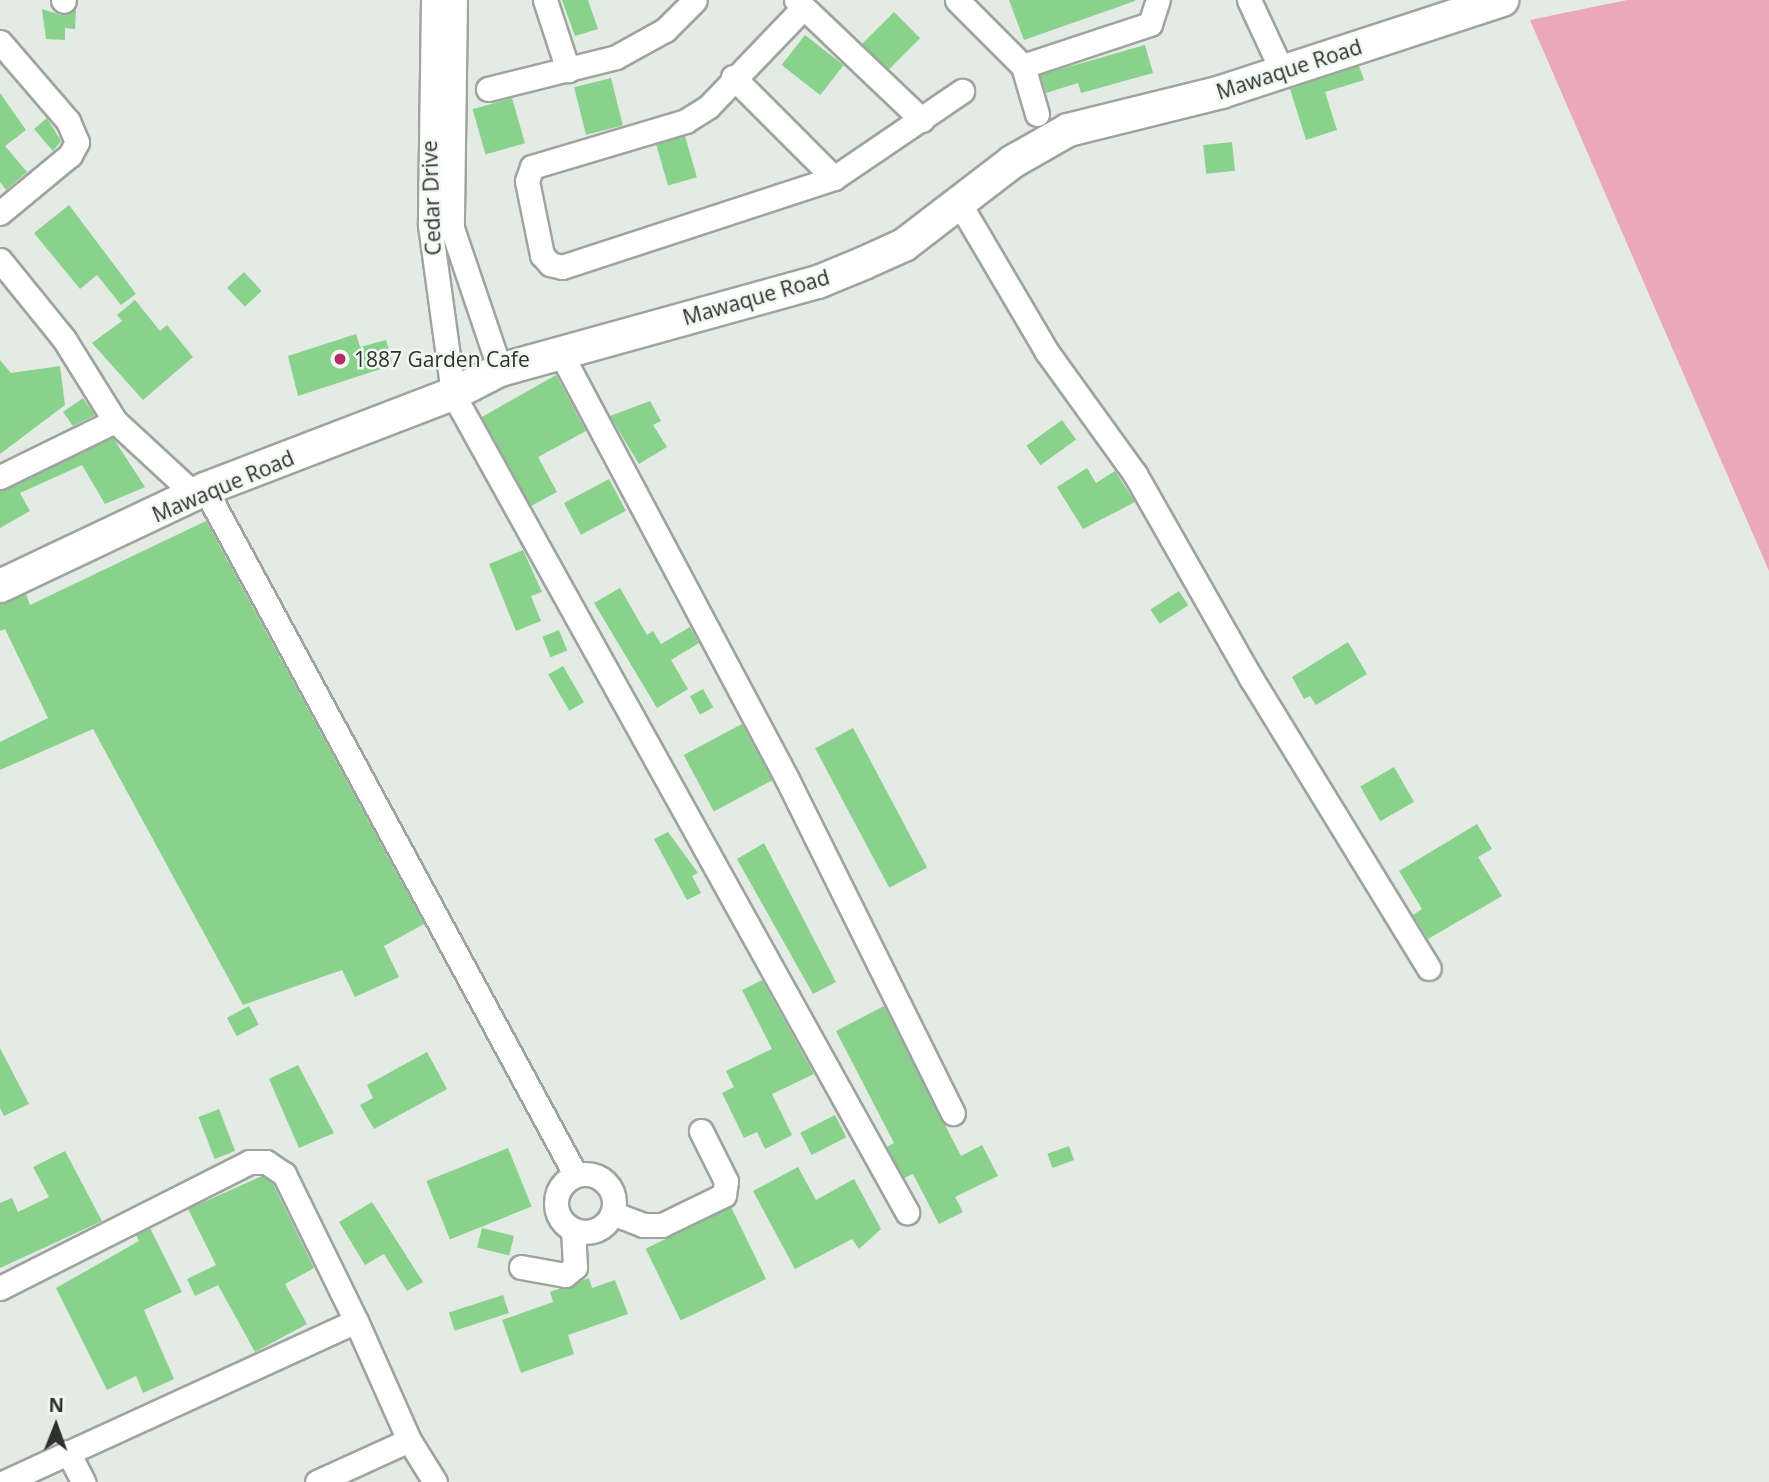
<!DOCTYPE html>
<style>
body{margin:0}
#map{position:relative;width:1769px;height:1482px;overflow:hidden;background:#e4eae4;font-family:"Open Sans",sans-serif}
div>[style]{position:absolute}
.green>*{inset:0;background:#eba7bb}
.building>*{inset:0;background:#88d28c;transform-origin:0 0}
.roads{filter:drop-shadow(2px 0 #9ea49e) drop-shadow(-2px 0 #9ea49e) drop-shadow(0 2px #9ea49e) drop-shadow(0 -2px #9ea49e)}
.street>*{height:23px;margin:-11.5px;padding:0 11.5px;transform-origin:11.5px;border-radius:11.5px;background:#fff}
.street>.ring{margin:-11.5px;padding:0;box-sizing:content-box;background:none;border:23px solid #fff;border-radius:50%}
.secondary>*{height:32px;margin:-16px;padding:0 16px;transform-origin:16px;border-radius:16px;background:#fff}
.dots>*{width:19px;height:19px;translate:-50% -50%;box-sizing:border-box;border:4px solid #f1f8f1;border-radius:50%}
span{translate:-50% -50%;white-space:nowrap;text-align:center;line-height:1.15;-webkit-text-stroke:5px #f1f8f1;paint-order:stroke}
.street-label{font-size:21px;color:#2e312e}
.poi-label{font-size:21px;color:#2e312e}
.left{translate:0 -50%;text-align:left}
.north{position:absolute;left:21px;top:1391px;width:70px;height:70px;-webkit-text-stroke:5px #f1f8f1;paint-order:stroke;rotate:1deg;font-size:19px;font-weight:700;line-height:28px;text-align:center;color:#2e312e}
.north::after{content:'';display:block;margin:auto;width:24px;height:32px;background:#2e312e;clip-path:polygon(50% 0,100% 100%,50% 72%,0 100%)}
</style>
<div id="map">
<div class="green">
<div style="clip-path:polygon(1627px 0,1769px 0,1769px 571px,1530px 20px)"></div>
</div>
<div class="building">
<div style="clip-path:polygon(562px 0,588px 0,598px 29px,575px 36px)"></div>
<div style="clip-path:polygon(1009px 0,1135px 0,1135px 1px,1024px 40px)"></div>
<div style="clip-path:polygon(42px 9px,61px 15px,76px 10px,75px 29px,65px 28px,65px 40px,46px 39px)"></div>
<div style="left:894px;top:12px;width:37px;height:45px;rotate:45deg"></div>
<div style="left:805px;top:35px;width:49px;height:38px;rotate:38deg"></div>
<div style="clip-path:polygon(1145px 45px,1153px 73px,1081px 93px,1078px 83px,1046px 93px,1040px 75px)"></div>
<div style="clip-path:polygon(1359px 66px,1364px 80px,1325px 92px,1337px 130px,1306px 140px,1290px 89px)"></div>
<div style="left:611px;top:78px;width:49px;height:38px;rotate:76deg"></div>
<div style="clip-path:polygon(0 93px,26px 130px,5px 146px,27px 172px,6px 190px,0 182px)"></div>
<div style="left:512px;top:98px;width:47px;height:41px;rotate:74deg"></div>
<div style="clip-path:polygon(47px 118px,61px 141px,53px 151px,34px 129px)"></div>
<div style="left:685px;top:136px;width:43px;height:30px;rotate:74deg"></div>
<div style="left:1232px;top:142px;width:29px;height:29px;rotate:84deg"></div>
<div style="clip-path:polygon(69px 205px,136px 294px,121px 305px,97px 275px,80px 289px,34px 233px)"></div>
<div style="left:244px;top:272px;width:26px;height:23px;rotate:47deg"></div>
<div style="clip-path:polygon(135px 300px,160px 331px,167px 325px,193px 357px,143px 400px,92px 343px,122px 321px,117px 315px)"></div>
<div style="clip-path:polygon(356px 334px,360px 347px,386px 340px,393px 365px,298px 396px,288px 356px)"></div>
<div style="clip-path:polygon(0 360px,11px 373px,60px 366px,65px 405px,0 454px)"></div>
<div style="clip-path:polygon(556px 375px,586px 431px,538px 457px,557px 492px,531px 506px,482px 417px)"></div>
<div style="clip-path:polygon(83px 398px,95px 415px,73px 426px,63px 412px)"></div>
<div style="clip-path:polygon(650px 401px,661px 421px,653px 425px,667px 447px,639px 464px,610px 416px)"></div>
<div style="left:1062px;top:420px;width:24px;height:44px;rotate:54deg"></div>
<div style="clip-path:polygon(113px 438px,145px 487px,105px 504px,82px 465px,20px 493px,30px 511px,0 528px,0 491px)"></div>
<div style="clip-path:polygon(1087px 468px,1096px 483px,1115px 471px,1135px 502px,1083px 529px,1057px 487px)"></div>
<div style="left:609px;top:479px;width:36px;height:51px;rotate:62deg"></div>
<div style="clip-path:polygon(206px 521px,424px 924px,384px 946px,399px 977px,355px 997px,342px 970px,243px 1005px,93px 729px,0 770px,0 742px,48px 718px,5px 629px,0 631px,0 604px,26px 594px,30px 605px)"></div>
<div style="clip-path:polygon(523px 550px,542px 592px,531px 596px,541px 621px,516px 631px,489px 564px)"></div>
<div style="clip-path:polygon(620px 588px,647px 635px,653px 631px,661px 644px,690px 627px,699px 643px,671px 660px,688px 689px,657px 708px,594px 603px)"></div>
<div style="left:1179px;top:591px;width:17px;height:34px;rotate:57deg"></div>
<div style="left:559px;top:630px;width:22px;height:18px;rotate:68deg"></div>
<div style="clip-path:polygon(1348px 642px,1367px 674px,1316px 705px,1310px 696px,1304px 699px,1292px 677px)"></div>
<div style="left:563px;top:666px;width:42px;height:17px;rotate:60deg"></div>
<div style="left:703px;top:689px;width:21px;height:15px;rotate:61deg"></div>
<div style="left:742px;top:724px;width:64px;height:66px;rotate:62deg"></div>
<div style="left:853px;top:728px;width:158px;height:43px;rotate:62deg"></div>
<div style="left:1394px;top:767px;width:40px;height:39px;rotate:60deg"></div>
<div style="clip-path:polygon(1477px 824px,1492px 849px,1478px 857px,1502px 896px,1428px 939px,1413px 915px,1422px 909px,1399px 871px)"></div>
<div style="clip-path:polygon(668px 832px,698px 873px,692px 876px,701px 893px,687px 900px,654px 839px)"></div>
<div style="clip-path:polygon(764px 843px,836px 982px,813px 994px,737px 859px)"></div>
<div style="clip-path:polygon(762px 980px,814px 1074px,772px 1094px,792px 1135px,765px 1149px,757px 1132px,744px 1138px,722px 1093px,734px 1087px,726px 1071px,772px 1049px,742px 990px)"></div>
<div style="left:249px;top:1006px;width:21px;height:25px;rotate:62deg"></div>
<div style="clip-path:polygon(884px 1006px,961px 1156px,982px 1145px,998px 1176px,955px 1197px,963px 1212px,939px 1224px,913px 1174px,904px 1178px,887px 1147px,894px 1143px,836px 1031px)"></div>
<div style="clip-path:polygon(0 1048px,29px 1104px,4px 1116px,0 1108px)"></div>
<div style="clip-path:polygon(427px 1052px,447px 1089px,374px 1129px,360px 1105px,373px 1098px,367px 1085px)"></div>
<div style="clip-path:polygon(298px 1065px,334px 1133px,299px 1148px,269px 1079px)"></div>
<div style="left:219px;top:1109px;width:45px;height:22px;rotate:69deg"></div>
<div style="left:835px;top:1115px;width:25px;height:39px;rotate:63deg"></div>
<div style="left:1069px;top:1146px;width:15px;height:23px;rotate:70deg"></div>
<div style="left:508px;top:1148px;width:63px;height:88px;rotate:68deg"></div>
<div style="clip-path:polygon(65px 1151px,102px 1221px,0 1268px,0 1203px,12px 1198px,18px 1212px,49px 1197px,33px 1167px)"></div>
<div style="clip-path:polygon(798px 1167px,816px 1200px,854px 1179px,881px 1229px,859px 1249px,852px 1239px,795px 1269px,753px 1191px)"></div>
<div style="clip-path:polygon(262px 1176px,273px 1184px,314px 1268px,285px 1284px,307px 1324px,255px 1352px,218px 1285px,195px 1296px,187px 1279px,216px 1265px,188px 1209px)"></div>
<div style="clip-path:polygon(372px 1202px,423px 1282px,407px 1291px,384px 1254px,365px 1265px,339px 1222px)"></div>
<div style="left:731px;top:1207px;width:80px;height:95px;rotate:64deg"></div>
<div style="clip-path:polygon(150px 1228px,182px 1292px,144px 1310px,174px 1379px,143px 1393px,136px 1376px,107px 1390px,56px 1288px,139px 1241px,136px 1235px)"></div>
<div style="left:482px;top:1228px;width:33px;height:20px;rotate:14deg"></div>
<div style="clip-path:polygon(589px 1278px,592px 1288px,615px 1280px,628px 1314px,568px 1335px,574px 1354px,521px 1373px,502px 1320px,553px 1302px,550px 1292px)"></div>
<div style="left:503px;top:1295px;width:19px;height:57px;rotate:72deg"></div>
</div>
<div class="roads">
<div class="street">
<div style="left:63px;top:0;width:1px;rotate:45deg"></div>
<div style="left:433px;top:0;width:225px;rotate:90.8deg"></div>
<div style="left:430px;top:225px;width:171px;rotate:82.2deg"></div>
<div style="left:453px;top:394px;width:936px;rotate:60.97deg"></div>
<div style="left:455px;top:0;width:228px;rotate:90.8deg"></div>
<div style="left:452px;top:228px;width:150px;rotate:71.3deg"></div>
<div style="left:545px;top:0;width:74px;rotate:71.8deg"></div>
<div style="left:796px;top:0;width:174px;rotate:43.6deg"></div>
<div style="left:957px;top:0;width:93px;rotate:45deg"></div>
<div style="left:1023px;top:66px;width:50px;rotate:73.7deg"></div>
<div style="left:1249px;top:0;width:78px;rotate:65.1deg"></div>
<div style="left:803px;top:8px;width:137px;rotate:133.8deg"></div>
<div style="left:708px;top:107px;width:26px;rotate:148deg"></div>
<div style="left:686px;top:121px;width:161px;rotate:163.4deg"></div>
<div style="left:532px;top:167px;width:15px;rotate:110deg"></div>
<div style="left:527px;top:181px;width:76px;rotate:78.5deg"></div>
<div style="left:542px;top:255px;width:12px;rotate:48deg"></div>
<div style="left:550px;top:264px;width:12px;rotate:14deg"></div>
<div style="left:562px;top:267px;width:286px;rotate:-18.1deg"></div>
<div style="left:834px;top:178px;width:155px;rotate:-34.2deg"></div>
<div style="left:0;top:42px;width:104px;rotate:49.3deg"></div>
<div style="left:68px;top:121px;width:23px;rotate:67deg"></div>
<div style="left:77px;top:142px;width:15px;rotate:118deg"></div>
<div style="left:70px;top:155px;width:91px;rotate:140.4deg"></div>
<div style="left:1023px;top:66px;width:134px;rotate:-18.3deg"></div>
<div style="left:1150px;top:24px;width:25px;rotate:-72deg"></div>
<div style="left:733px;top:77px;width:143px;rotate:45deg"></div>
<div style="left:488px;top:89px;width:132px;rotate:-14deg"></div>
<div style="left:616px;top:57px;width:56px;rotate:-28.9deg"></div>
<div style="left:665px;top:30px;width:42px;rotate:-45deg"></div>
<div style="left:961px;top:206px;width:169px;rotate:59.5deg"></div>
<div style="left:1047px;top:352px;width:150px;rotate:54.2deg"></div>
<div style="left:1135px;top:474px;width:235px;rotate:60.4deg"></div>
<div style="left:1251px;top:678px;width:340px;rotate:58.5deg"></div>
<div style="left:0;top:260px;width:102px;rotate:51deg"></div>
<div style="left:64px;top:339px;width:97px;rotate:58.1deg"></div>
<div style="left:115px;top:421px;width:108px;rotate:42.7deg"></div>
<div style="left:559px;top:350px;width:486px;rotate:62deg"></div>
<div style="left:787px;top:779px;width:373px;rotate:63.6deg"></div>
<div style="left:0;top:477px;width:128px;rotate:-26deg"></div>
<div style="left:205px;top:489px;width:779px;rotate:61.62deg"></div>
<div class="ring" style="left:556px;top:1174px;width:35px;height:35px"></div>
<div style="left:612px;top:1213px;width:33px;rotate:21deg"></div>
<div style="left:643px;top:1225px;width:19px"></div>
<div style="left:662px;top:1225px;width:69px;rotate:-25.8deg"></div>
<div style="left:724px;top:1195px;width:14px;rotate:-82deg"></div>
<div style="left:726px;top:1181px;width:56px;rotate:-116.6deg"></div>
<div style="left:521px;top:1267px;width:45px;rotate:10.3deg"></div>
<div style="left:565px;top:1275px;width:13px;rotate:-39deg"></div>
<div style="left:575px;top:1267px;width:38px;rotate:-93deg"></div>
<div style="left:0;top:1288px;width:279px;rotate:-26.8deg"></div>
<div style="left:249px;top:1162px;width:17px"></div>
<div style="left:266px;top:1162px;width:22px;rotate:34deg"></div>
<div style="left:284px;top:1174px;width:164px;rotate:63.9deg"></div>
<div style="left:356px;top:1321px;width:387px;rotate:155.4deg"></div>
<div style="left:356px;top:1321px;width:130px;rotate:66deg"></div>
<div style="left:409px;top:1440px;width:49px;rotate:58.2deg"></div>
<div style="left:68px;top:1452px;width:34px;rotate:63deg"></div>
<div style="left:317px;top:1482px;width:101px;rotate:-24.5deg"></div>
</div>
<div class="secondary">
<div style="left:0;top:586px;width:227px;rotate:-25.3deg"></div>
<div style="left:205px;top:489px;width:266px;rotate:-21deg"></div>
<div style="left:453px;top:394px;width:53px;rotate:-27.1deg"></div>
<div style="left:500px;top:370px;width:330px;rotate:-15.5deg"></div>
<div style="left:818px;top:282px;width:50px;rotate:-22.4deg"></div>
<div style="left:864px;top:263px;width:44px;rotate:-24.2deg"></div>
<div style="left:904px;top:245px;width:136px;rotate:-37.5deg"></div>
<div style="left:1012px;top:162px;width:64px;rotate:-29.7deg"></div>
<div style="left:1068px;top:130px;width:158px;rotate:-13.9deg"></div>
<div style="left:1221px;top:92px;width:296px;rotate:-18.1deg"></div>
</div>
</div>
<div class="dots">
<div style="left:340px;top:359px;background:#b62c68"></div>
</div>
<div class="street-label">
<span style="left:1289px;top:69px;rotate:-18deg">Mawaque Road</span>
<span style="left:431px;top:198px;rotate:-92deg">Cedar Drive</span>
<span style="left:756px;top:297px;rotate:-16deg">Mawaque Road</span>
<span style="left:223px;top:486px;rotate:-23deg">Mawaque Road</span>
</div>
<div class="poi-label">
<span class="left" style="left:354px;top:359px">1887 Garden Cafe</span>
</div>
<div class="north">N</div>
</div>
